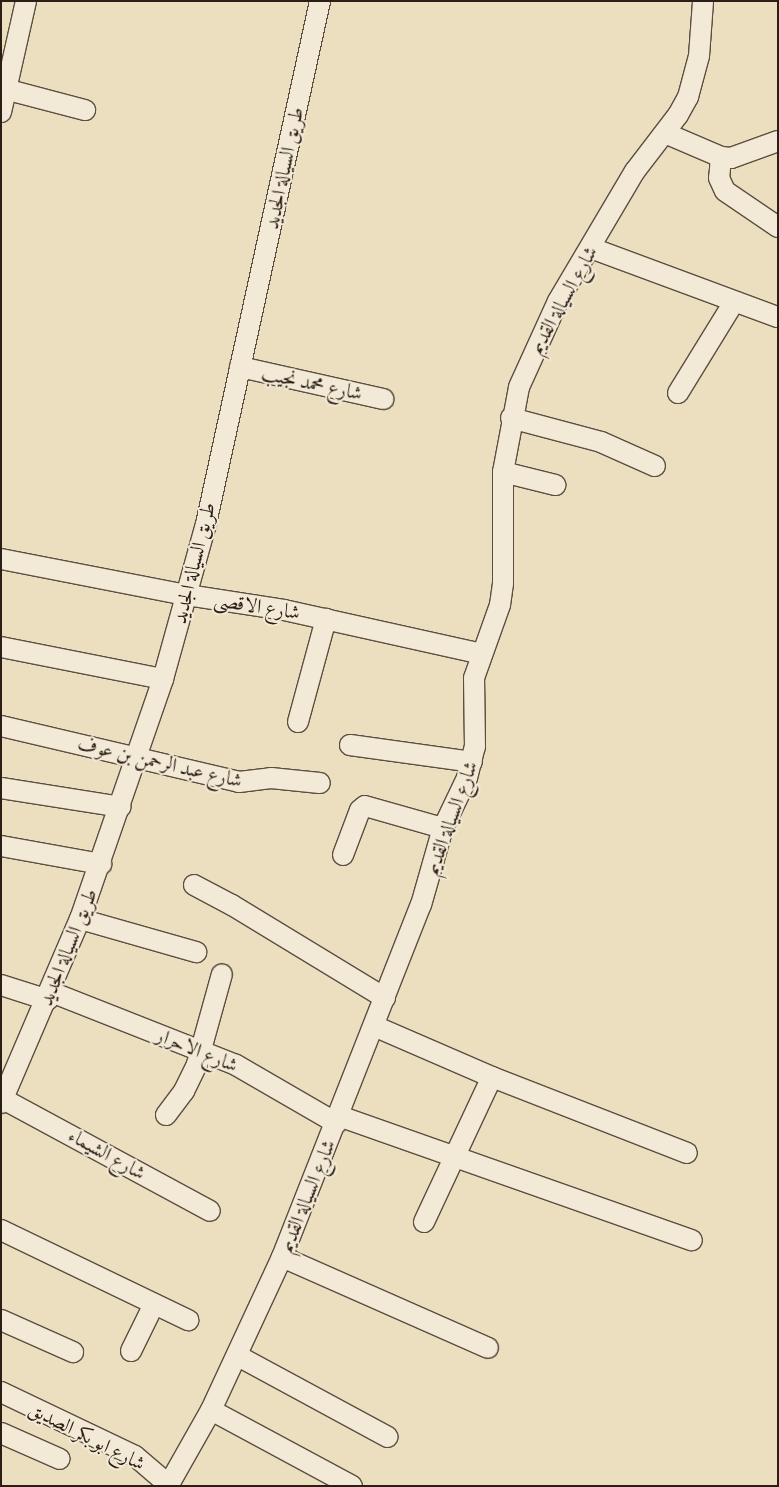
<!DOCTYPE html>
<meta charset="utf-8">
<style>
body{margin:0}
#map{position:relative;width:779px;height:1487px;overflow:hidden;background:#ebdfc0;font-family:"IM FELL Great Primer",Amiri,serif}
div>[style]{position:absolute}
.roads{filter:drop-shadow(1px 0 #5c4e40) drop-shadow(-1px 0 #5c4e40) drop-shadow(0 1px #5c4e40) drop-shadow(0 -1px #5c4e40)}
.street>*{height:20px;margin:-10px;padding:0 10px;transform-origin:10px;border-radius:10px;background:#f2ead6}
span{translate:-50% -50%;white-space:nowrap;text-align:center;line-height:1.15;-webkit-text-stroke:4px #f2ead6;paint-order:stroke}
.street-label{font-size:20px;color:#2c1d15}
.frame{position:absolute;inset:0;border:2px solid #2c1d15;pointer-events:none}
</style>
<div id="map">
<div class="roads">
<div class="street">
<div style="left:1px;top:88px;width:87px;rotate:14.7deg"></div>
<div style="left:1px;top:112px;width:114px;rotate:-77.3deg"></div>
<div style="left:665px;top:133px;width:61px;rotate:23.2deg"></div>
<div style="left:721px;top:157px;width:10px;rotate:6deg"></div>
<div style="left:731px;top:158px;width:50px;rotate:-19.9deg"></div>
<div style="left:721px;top:157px;width:21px;rotate:95deg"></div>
<div style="left:719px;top:178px;width:14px;rotate:65deg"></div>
<div style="left:725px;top:191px;width:64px;rotate:34.2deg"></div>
<div style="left:591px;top:248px;width:199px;rotate:20.3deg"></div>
<div style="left:240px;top:367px;width:147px;rotate:12.6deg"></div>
<div style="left:678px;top:393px;width:107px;rotate:-58.4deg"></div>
<div style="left:511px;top:418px;width:93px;rotate:14.9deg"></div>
<div style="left:601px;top:442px;width:59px;rotate:24deg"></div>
<div style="left:503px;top:472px;width:54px;rotate:14deg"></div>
<div style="left:1px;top:559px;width:189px;rotate:11deg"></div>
<div style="left:187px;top:595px;width:98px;rotate:8.8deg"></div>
<div style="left:284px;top:610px;width:203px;rotate:12.5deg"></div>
<div style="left:1px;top:647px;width:165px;rotate:11.2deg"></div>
<div style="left:298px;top:722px;width:107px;rotate:-74.8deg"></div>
<div style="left:1px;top:726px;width:244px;rotate:13.2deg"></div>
<div style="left:239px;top:782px;width:32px;rotate:-7deg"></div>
<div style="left:271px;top:778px;width:49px;rotate:5.8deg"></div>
<div style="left:350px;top:745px;width:123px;rotate:7.9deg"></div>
<div style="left:1px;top:788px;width:121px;rotate:9deg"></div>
<div style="left:1px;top:846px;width:102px;rotate:10.2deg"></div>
<div style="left:343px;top:855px;width:48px;rotate:-69.3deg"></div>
<div style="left:360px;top:810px;width:6px;rotate:-39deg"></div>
<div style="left:365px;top:806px;width:81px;rotate:15.8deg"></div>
<div style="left:194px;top:885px;width:43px;rotate:27.8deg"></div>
<div style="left:232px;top:905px;width:179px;rotate:31.3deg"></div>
<div style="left:80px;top:919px;width:121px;rotate:15.9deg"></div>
<div style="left:1px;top:985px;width:49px;rotate:17.7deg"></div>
<div style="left:51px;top:992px;width:199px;rotate:21.5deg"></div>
<div style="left:236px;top:1065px;width:116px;rotate:30.1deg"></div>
<div style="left:374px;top:1026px;width:129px;rotate:23.4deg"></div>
<div style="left:492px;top:1077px;width:209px;rotate:21.3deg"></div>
<div style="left:3px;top:1099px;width:235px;rotate:28.4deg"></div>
<div style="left:1px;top:1103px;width:200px;rotate:-66.8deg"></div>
<div style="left:80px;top:919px;width:254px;rotate:-70.9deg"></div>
<div style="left:163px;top:679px;width:161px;rotate:-74.5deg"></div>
<div style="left:206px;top:524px;width:535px;rotate:-77.7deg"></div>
<div style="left:166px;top:1115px;width:30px;rotate:-53deg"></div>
<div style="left:184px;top:1091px;width:30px;rotate:-64deg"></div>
<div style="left:197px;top:1064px;width:93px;rotate:-74.5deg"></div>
<div style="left:339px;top:1116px;width:374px;rotate:19.4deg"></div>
<div style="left:424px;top:1222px;width:160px;rotate:-64.9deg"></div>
<div style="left:1px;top:1230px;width:208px;rotate:25.7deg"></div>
<div style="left:282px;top:1257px;width:225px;rotate:23.8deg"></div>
<div style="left:1px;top:1320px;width:79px;rotate:24deg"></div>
<div style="left:131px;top:1351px;width:52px;rotate:-63.9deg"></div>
<div style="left:238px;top:1356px;width:170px;rotate:28.4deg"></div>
<div style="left:1px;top:1392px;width:148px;rotate:25.5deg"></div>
<div style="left:135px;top:1456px;width:46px;rotate:40.6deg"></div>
<div style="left:211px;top:1410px;width:160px;rotate:28.3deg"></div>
<div style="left:1px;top:1433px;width:64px;rotate:23.8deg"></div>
<div style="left:168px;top:1486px;width:87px;rotate:-60.5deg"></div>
<div style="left:211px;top:1410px;width:169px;rotate:-65.1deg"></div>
<div style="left:282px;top:1257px;width:378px;rotate:-68.5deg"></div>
<div style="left:421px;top:905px;width:80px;rotate:-74.1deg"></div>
<div style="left:443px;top:828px;width:55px;rotate:-64.4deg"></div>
<div style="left:467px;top:778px;width:32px;rotate:-76deg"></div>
<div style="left:475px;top:747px;width:69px;rotate:-90.8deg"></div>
<div style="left:474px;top:678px;width:77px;rotate:-70.4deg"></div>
<div style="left:500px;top:605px;width:22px;rotate:-82deg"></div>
<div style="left:503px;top:583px;width:111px;rotate:-90deg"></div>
<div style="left:503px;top:472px;width:86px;rotate:-79.3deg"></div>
<div style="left:519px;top:387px;width:94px;rotate:-65.6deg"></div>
<div style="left:558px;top:301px;width:151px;rotate:-59.4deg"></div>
<div style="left:635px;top:171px;width:71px;rotate:-52.5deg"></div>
<div style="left:678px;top:115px;width:21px;rotate:-61deg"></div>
<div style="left:688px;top:97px;width:42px;rotate:-75deg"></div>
<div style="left:699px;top:56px;width:55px;rotate:-85.8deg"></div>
</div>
</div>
<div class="street-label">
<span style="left:284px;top:168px;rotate:-78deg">طريق السيالة الجديد</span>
<span style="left:563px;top:300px;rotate:-61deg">شارع السيالة القديم</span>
<span style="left:312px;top:383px;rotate:12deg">شارع محمد نجيب</span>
<span style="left:194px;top:563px;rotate:-76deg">طريق السيالة الجديد</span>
<span style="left:257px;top:606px;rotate:9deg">شارع الاقصى</span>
<span style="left:160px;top:762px;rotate:13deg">شارع عبد الرحمن بن عوف</span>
<span style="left:451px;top:818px;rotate:-70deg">شارع السيالة القديم</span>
<span style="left:68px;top:947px;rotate:-68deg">طريق السيالة الجديد</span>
<span style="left:197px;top:1050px;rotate:22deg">شارع الاحرار</span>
<span style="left:107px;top:1154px;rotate:29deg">شارع الشيماء</span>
<span style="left:307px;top:1196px;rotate:-68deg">شارع السيالة القديم</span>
<span style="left:87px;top:1436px;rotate:27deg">شارع ابو بكر الصديق</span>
</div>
<div class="frame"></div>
</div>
